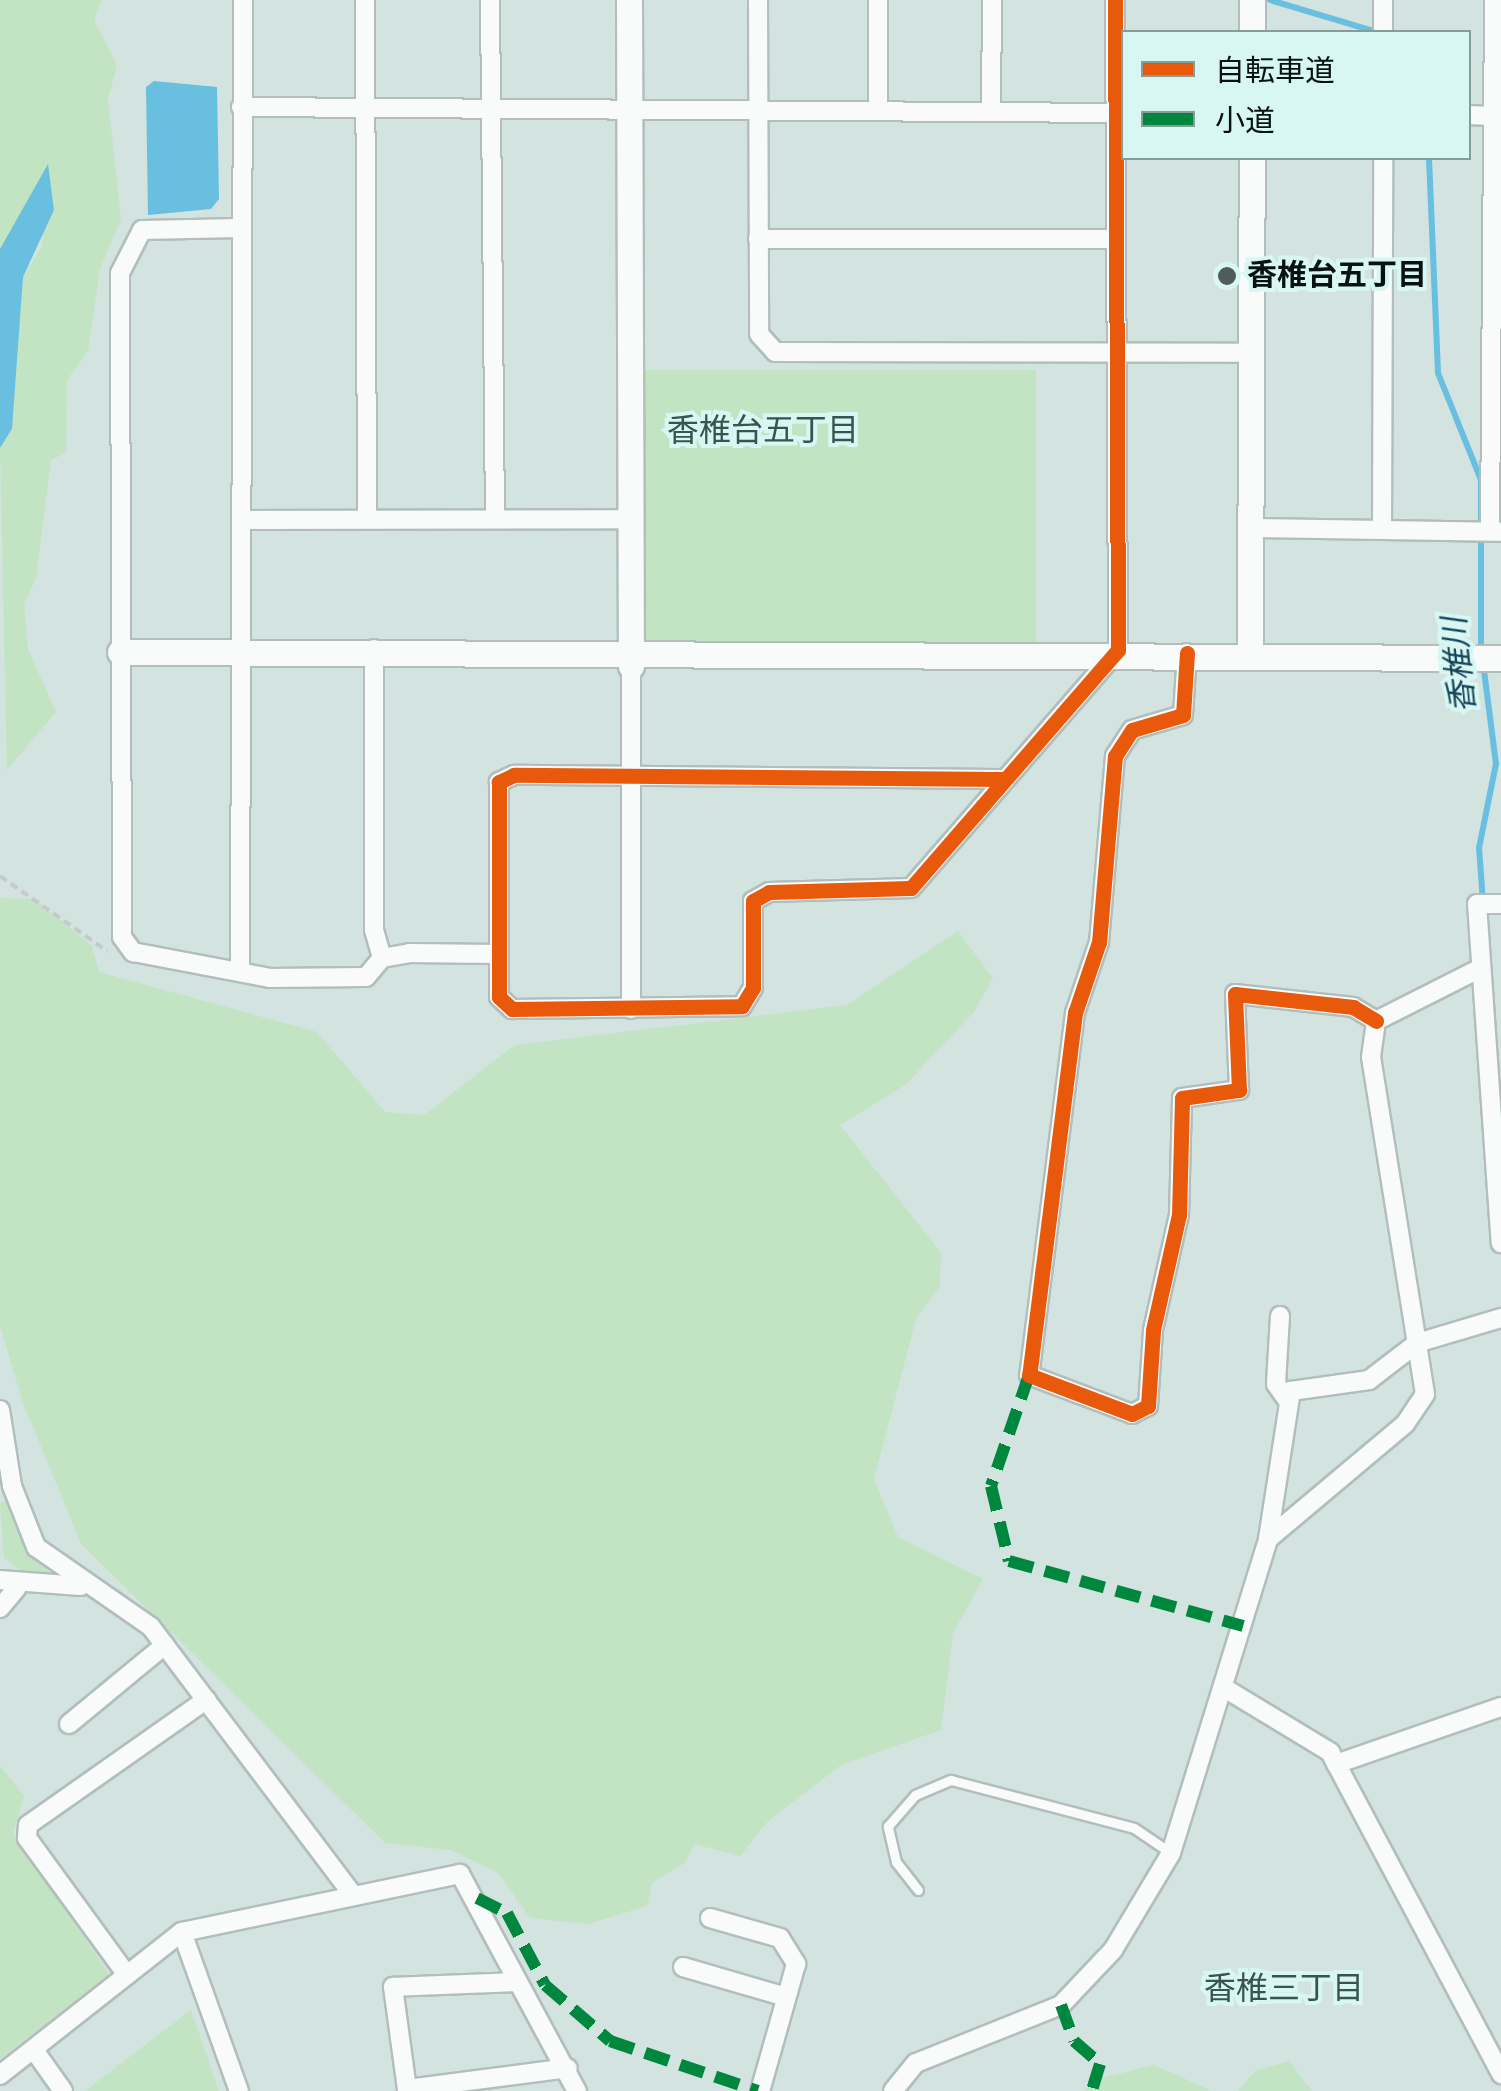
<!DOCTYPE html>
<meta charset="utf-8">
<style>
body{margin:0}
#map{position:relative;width:1501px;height:2091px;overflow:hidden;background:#d2e3e0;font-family:"Source Sans 3","Noto Sans JP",sans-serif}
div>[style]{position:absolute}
.green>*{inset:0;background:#c2e4c3;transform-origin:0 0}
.water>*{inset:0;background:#68bfdf}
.stream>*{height:6px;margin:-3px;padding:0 3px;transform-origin:3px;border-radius:3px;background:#68bfdf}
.path>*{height:4px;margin-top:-2px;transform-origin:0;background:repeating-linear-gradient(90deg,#c6caca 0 8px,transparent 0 13px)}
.roads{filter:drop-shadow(2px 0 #b1bebc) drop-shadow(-2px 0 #b1bebc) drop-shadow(0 2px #b1bebc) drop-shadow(0 -2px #b1bebc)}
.lane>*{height:9px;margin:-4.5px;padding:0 4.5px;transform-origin:4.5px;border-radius:4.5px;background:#f8fbfa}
.street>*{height:18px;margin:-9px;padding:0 9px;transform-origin:9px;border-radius:9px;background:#f8fbfa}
.secondary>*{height:25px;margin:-12.5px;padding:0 12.5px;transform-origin:12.5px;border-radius:12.5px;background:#f8fbfa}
.quiet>*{height:12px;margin-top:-6px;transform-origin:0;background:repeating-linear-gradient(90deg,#00873e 0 25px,transparent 0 37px)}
.cycleway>*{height:15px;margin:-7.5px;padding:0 7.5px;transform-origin:7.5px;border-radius:7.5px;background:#e8590c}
.dots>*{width:28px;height:28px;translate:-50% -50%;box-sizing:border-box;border:5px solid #d8f7f3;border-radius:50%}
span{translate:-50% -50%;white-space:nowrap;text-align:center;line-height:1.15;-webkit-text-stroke:8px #d8f7f3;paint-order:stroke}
.poi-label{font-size:30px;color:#081311;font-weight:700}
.left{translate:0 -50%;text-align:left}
.neighbourhood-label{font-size:32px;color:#395450}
.water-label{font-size:32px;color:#154459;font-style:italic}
.legend{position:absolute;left:1121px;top:30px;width:350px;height:130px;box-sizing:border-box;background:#d8f7f3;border:2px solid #859c99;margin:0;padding:12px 18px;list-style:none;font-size:30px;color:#081311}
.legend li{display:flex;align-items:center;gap:20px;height:50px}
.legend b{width:50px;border:2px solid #859c99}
</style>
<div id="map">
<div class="green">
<div style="clip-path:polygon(0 0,101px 0,94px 20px,117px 65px,108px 99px,121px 219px,100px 269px,88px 351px,67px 380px,66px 453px,51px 460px,36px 578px,24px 604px,28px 649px,56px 712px,7px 770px,0 448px,12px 429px,23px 277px,42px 246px,48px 166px,0 249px)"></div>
<div style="left:639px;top:370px;width:397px;height:274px"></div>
<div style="clip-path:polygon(0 898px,34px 899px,92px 946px,99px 972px,317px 1032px,385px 1112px,424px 1115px,515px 1045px,847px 1005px,958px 931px,993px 978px,974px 1012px,905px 1085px,840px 1125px,941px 1253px,940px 1286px,916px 1319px,874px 1479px,898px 1537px,983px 1579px,953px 1633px,941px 1730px,841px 1765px,768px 1821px,740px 1856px,694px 1844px,686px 1862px,652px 1883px,647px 1906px,588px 1924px,530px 1918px,498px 1873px,451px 1850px,385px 1843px,81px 1544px,22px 1400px,0 1325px)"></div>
<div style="clip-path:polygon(10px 1500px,29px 1555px,50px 1573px,29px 1577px,4px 1558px,0 1503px)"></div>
<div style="clip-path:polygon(0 1766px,24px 1796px,13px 1833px,109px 1974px,0 2059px)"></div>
<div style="clip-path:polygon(191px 2010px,219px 2091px,85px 2091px)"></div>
<div style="clip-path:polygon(1289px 2061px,1312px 2091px,1238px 2091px,1255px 2071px)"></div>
<div style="clip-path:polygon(1154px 2065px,1212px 2091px,1084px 2091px,1098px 2079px)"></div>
</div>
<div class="water">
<div style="clip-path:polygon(154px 81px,217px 87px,219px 199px,211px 209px,148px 215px,146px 87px)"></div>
<div style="clip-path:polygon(48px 164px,54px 210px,23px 277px,12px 429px,0 448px,0 249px)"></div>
</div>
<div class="stream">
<div style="left:1270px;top:0;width:112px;rotate:16.7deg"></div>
<div style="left:1429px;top:158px;width:215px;rotate:87.6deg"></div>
<div style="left:1438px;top:373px;width:115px;rotate:68.1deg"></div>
<div style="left:1481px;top:480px;width:170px;rotate:90deg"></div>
<div style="left:1483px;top:902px;width:54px;rotate:-94.2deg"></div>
<div style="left:1479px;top:848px;width:86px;rotate:-78.6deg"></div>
<div style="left:1496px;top:764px;width:103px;rotate:-97.3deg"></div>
</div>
<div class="path">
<div style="left:0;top:876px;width:131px;rotate:35deg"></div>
</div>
<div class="roads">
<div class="lane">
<div style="left:918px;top:1890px;width:36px;rotate:-128deg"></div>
<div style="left:896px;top:1862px;width:37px;rotate:-103deg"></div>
<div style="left:888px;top:1826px;width:41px;rotate:-48.9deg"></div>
<div style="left:915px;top:1795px;width:39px;rotate:-23deg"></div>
<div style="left:951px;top:1780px;width:189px;rotate:14.7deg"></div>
<div style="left:1134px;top:1828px;width:45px;rotate:34deg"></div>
</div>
<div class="street">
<div style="left:365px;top:0;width:518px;rotate:89.78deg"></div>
<div style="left:490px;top:0;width:519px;rotate:89.45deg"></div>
<div style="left:758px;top:0;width:334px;rotate:89.8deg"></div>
<div style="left:759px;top:334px;width:24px;rotate:48deg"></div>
<div style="left:775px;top:352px;width:476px;rotate:0.1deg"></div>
<div style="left:1383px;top:32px;width:32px;rotate:-90deg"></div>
<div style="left:241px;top:107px;width:882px;rotate:0.39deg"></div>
<div style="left:878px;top:108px;width:108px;rotate:-90deg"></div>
<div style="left:991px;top:111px;width:111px;rotate:-89.5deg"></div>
<div style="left:1468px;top:115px;width:33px;rotate:2deg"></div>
<div style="left:240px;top:228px;width:98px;rotate:178.8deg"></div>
<div style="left:142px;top:230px;width:48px;rotate:117.1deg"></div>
<div style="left:120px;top:273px;width:664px;rotate:89.83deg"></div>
<div style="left:122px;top:937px;width:19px;rotate:54deg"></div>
<div style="left:133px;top:952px;width:139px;rotate:10.7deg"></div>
<div style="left:270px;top:978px;width:96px;rotate:-0.6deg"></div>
<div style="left:366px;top:977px;width:25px;rotate:-50deg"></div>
<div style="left:382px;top:958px;width:27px;rotate:-10deg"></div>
<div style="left:409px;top:953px;width:88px;rotate:0.7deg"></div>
<div style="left:758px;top:239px;width:358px"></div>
<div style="left:243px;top:520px;width:386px;rotate:-0.1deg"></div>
<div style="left:1250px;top:528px;width:251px;rotate:0.9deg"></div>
<div style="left:1382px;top:528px;width:370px;rotate:-89.8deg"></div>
<div style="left:1490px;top:531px;width:531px;rotate:-89.57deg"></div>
<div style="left:374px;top:649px;width:281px;rotate:90deg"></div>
<div style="left:374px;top:930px;width:29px;rotate:74deg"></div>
<div style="left:1187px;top:653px;width:62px;rotate:93.7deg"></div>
<div style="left:1183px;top:715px;width:53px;rotate:163.6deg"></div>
<div style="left:1132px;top:730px;width:31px;rotate:123deg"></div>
<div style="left:1115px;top:756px;width:187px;rotate:94.9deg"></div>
<div style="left:1099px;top:942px;width:75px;rotate:108.7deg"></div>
<div style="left:1075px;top:1013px;width:365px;rotate:97.2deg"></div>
<div style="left:1029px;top:1375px;width:110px;rotate:20.7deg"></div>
<div style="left:1132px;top:1414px;width:18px;rotate:-27deg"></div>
<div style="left:1148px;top:1406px;width:76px;rotate:-86.2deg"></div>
<div style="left:1153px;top:1330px;width:118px;rotate:-77.3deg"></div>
<div style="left:1179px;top:1215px;width:117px;rotate:-88.5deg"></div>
<div style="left:1182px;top:1098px;width:58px;rotate:-8deg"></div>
<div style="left:1239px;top:1090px;width:96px;rotate:-92.4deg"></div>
<div style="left:1235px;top:994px;width:119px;rotate:6.3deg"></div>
<div style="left:1353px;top:1007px;width:27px;rotate:31deg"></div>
<div style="left:1004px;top:779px;width:490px;rotate:-179.5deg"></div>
<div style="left:514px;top:775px;width:17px;rotate:155deg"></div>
<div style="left:499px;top:782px;width:215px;rotate:90deg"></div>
<div style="left:499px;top:997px;width:18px;rotate:43deg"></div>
<div style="left:512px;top:1009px;width:230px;rotate:-0.7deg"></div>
<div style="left:742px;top:1006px;width:21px;rotate:-59deg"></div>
<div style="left:753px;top:988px;width:87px;rotate:-90deg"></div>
<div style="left:753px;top:901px;width:18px;rotate:-29deg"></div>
<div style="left:769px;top:892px;width:142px;rotate:-1.6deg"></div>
<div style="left:911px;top:888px;width:315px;rotate:-49deg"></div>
<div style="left:1118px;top:650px;width:650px;rotate:-90.26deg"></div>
<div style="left:1501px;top:904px;width:24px;rotate:180deg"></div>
<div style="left:1477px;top:904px;width:340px;rotate:86deg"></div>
<div style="left:240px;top:971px;width:971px;rotate:-89.82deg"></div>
<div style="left:631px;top:1009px;width:343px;rotate:-90deg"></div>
<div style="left:1280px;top:1316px;width:68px;rotate:93.4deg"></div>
<div style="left:1276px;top:1384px;width:19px;rotate:55deg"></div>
<div style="left:0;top:1410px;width:77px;rotate:81deg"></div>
<div style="left:12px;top:1486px;width:66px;rotate:68.5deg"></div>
<div style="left:36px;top:1547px;width:140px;rotate:34.8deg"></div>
<div style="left:151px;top:1627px;width:336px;rotate:53deg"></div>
<div style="left:1268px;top:1539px;width:150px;rotate:-81.2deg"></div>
<div style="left:1291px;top:1391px;width:79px;rotate:-8deg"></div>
<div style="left:1369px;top:1380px;width:61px;rotate:-37.6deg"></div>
<div style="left:1417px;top:1343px;width:88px;rotate:-16.6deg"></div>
<div style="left:0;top:1580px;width:81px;rotate:4.2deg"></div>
<div style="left:0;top:1608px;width:26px;rotate:-50deg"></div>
<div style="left:1226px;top:1689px;width:122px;rotate:31.2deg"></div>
<div style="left:1330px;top:1752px;width:365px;rotate:62deg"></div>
<div style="left:69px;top:1724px;width:124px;rotate:-39.5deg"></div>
<div style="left:1336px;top:1764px;width:175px;rotate:-19.1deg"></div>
<div style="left:710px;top:1918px;width:73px;rotate:15.9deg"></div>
<div style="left:780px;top:1938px;width:31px;rotate:58deg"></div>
<div style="left:796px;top:1964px;width:132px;rotate:105.8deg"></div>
<div style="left:182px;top:1932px;width:169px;rotate:70.3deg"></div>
<div style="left:683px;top:1967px;width:107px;rotate:16.2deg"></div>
<div style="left:127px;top:1975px;width:170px;rotate:-126.1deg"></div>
<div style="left:27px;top:1838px;width:13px;rotate:-86deg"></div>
<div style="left:28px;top:1825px;width:218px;rotate:-35.1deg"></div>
<div style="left:515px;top:1982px;width:122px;rotate:177.7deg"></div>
<div style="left:393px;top:1987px;width:103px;rotate:82.2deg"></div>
<div style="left:407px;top:2089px;width:162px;rotate:-7.4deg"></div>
<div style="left:34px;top:2050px;width:50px;rotate:54.7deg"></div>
<div style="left:0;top:2075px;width:231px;rotate:-38.2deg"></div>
<div style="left:182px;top:1932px;width:284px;rotate:-11.8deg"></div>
<div style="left:460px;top:1874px;width:247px;rotate:61.7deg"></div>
<div style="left:893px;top:2091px;width:36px;rotate:-51deg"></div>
<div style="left:916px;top:2063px;width:156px;rotate:-21.8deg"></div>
<div style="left:1061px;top:2005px;width:76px;rotate:-46.6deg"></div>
<div style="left:1113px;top:1950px;width:113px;rotate:-59.1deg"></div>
<div style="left:1171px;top:1853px;width:329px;rotate:-72.8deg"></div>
<div style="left:1268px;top:1539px;width:179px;rotate:-40deg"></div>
<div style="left:1405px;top:1424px;width:36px;rotate:-56deg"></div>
<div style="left:1425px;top:1394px;width:341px;rotate:-99.1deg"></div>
<div style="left:1371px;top:1057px;width:36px;rotate:-82deg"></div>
<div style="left:1376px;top:1021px;width:115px;rotate:-26.8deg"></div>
</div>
<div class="secondary">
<div style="left:629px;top:0;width:666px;rotate:89.83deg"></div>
<div style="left:1252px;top:0;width:32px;rotate:90deg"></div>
<div style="left:120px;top:652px;width:1381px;rotate:0.25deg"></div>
<div style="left:1250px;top:653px;width:495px;rotate:-89.8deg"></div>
</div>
</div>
<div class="quiet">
<div style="left:1029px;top:1375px;width:117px;rotate:108.9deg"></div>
<div style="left:991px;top:1486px;width:77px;rotate:76.5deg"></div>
<div style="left:1009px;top:1561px;width:243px;rotate:15.5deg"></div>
<div style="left:477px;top:1898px;width:34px;rotate:27deg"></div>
<div style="left:507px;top:1913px;width:81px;rotate:62.2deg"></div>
<div style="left:545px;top:1985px;width:86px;rotate:40.7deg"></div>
<div style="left:610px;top:2041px;width:156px;rotate:18.7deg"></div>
<div style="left:1061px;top:2005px;width:38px;rotate:70deg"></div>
<div style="left:1074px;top:2041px;width:35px;rotate:41deg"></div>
<div style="left:1100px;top:2064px;width:28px;rotate:107deg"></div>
</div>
<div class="cycleway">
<div style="left:1187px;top:653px;width:62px;rotate:93.7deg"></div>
<div style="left:1183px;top:715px;width:53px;rotate:163.6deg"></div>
<div style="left:1132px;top:730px;width:31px;rotate:123deg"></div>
<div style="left:1115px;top:756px;width:187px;rotate:94.9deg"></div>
<div style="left:1099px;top:942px;width:75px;rotate:108.7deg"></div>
<div style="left:1075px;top:1013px;width:365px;rotate:97.2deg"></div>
<div style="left:1029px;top:1375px;width:110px;rotate:20.7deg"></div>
<div style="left:1132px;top:1414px;width:18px;rotate:-27deg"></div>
<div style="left:1148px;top:1406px;width:76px;rotate:-86.2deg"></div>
<div style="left:1153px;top:1330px;width:118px;rotate:-77.3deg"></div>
<div style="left:1179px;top:1215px;width:117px;rotate:-88.5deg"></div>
<div style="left:1182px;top:1098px;width:58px;rotate:-8deg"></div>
<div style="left:1239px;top:1090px;width:96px;rotate:-92.4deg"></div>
<div style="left:1235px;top:994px;width:119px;rotate:6.3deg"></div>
<div style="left:1353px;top:1007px;width:27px;rotate:31deg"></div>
<div style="left:1004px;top:779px;width:490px;rotate:-179.5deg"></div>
<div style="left:514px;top:775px;width:17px;rotate:155deg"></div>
<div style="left:499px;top:782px;width:215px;rotate:90deg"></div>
<div style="left:499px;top:997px;width:18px;rotate:43deg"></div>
<div style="left:512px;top:1009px;width:230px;rotate:-0.7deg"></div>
<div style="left:742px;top:1006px;width:21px;rotate:-59deg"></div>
<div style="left:753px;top:988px;width:87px;rotate:-90deg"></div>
<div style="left:753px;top:901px;width:18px;rotate:-29deg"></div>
<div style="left:769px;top:892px;width:142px;rotate:-1.6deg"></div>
<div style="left:911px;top:888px;width:315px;rotate:-49deg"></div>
<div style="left:1118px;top:650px;width:650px;rotate:-90.26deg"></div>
</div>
<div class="dots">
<div style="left:1227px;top:276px;background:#4f5c59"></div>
</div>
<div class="poi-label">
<span class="left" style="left:1247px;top:276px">香椎台五丁目</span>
</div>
<div class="neighbourhood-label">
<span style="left:763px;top:431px">香椎台五丁目</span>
<span style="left:1284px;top:1989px">香椎三丁目</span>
</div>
<div class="water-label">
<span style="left:1460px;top:665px;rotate:-96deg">香椎川</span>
</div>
<ul class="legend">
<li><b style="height:12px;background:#e8590c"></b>自転車道</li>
<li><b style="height:12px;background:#00873e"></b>小道</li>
</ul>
</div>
